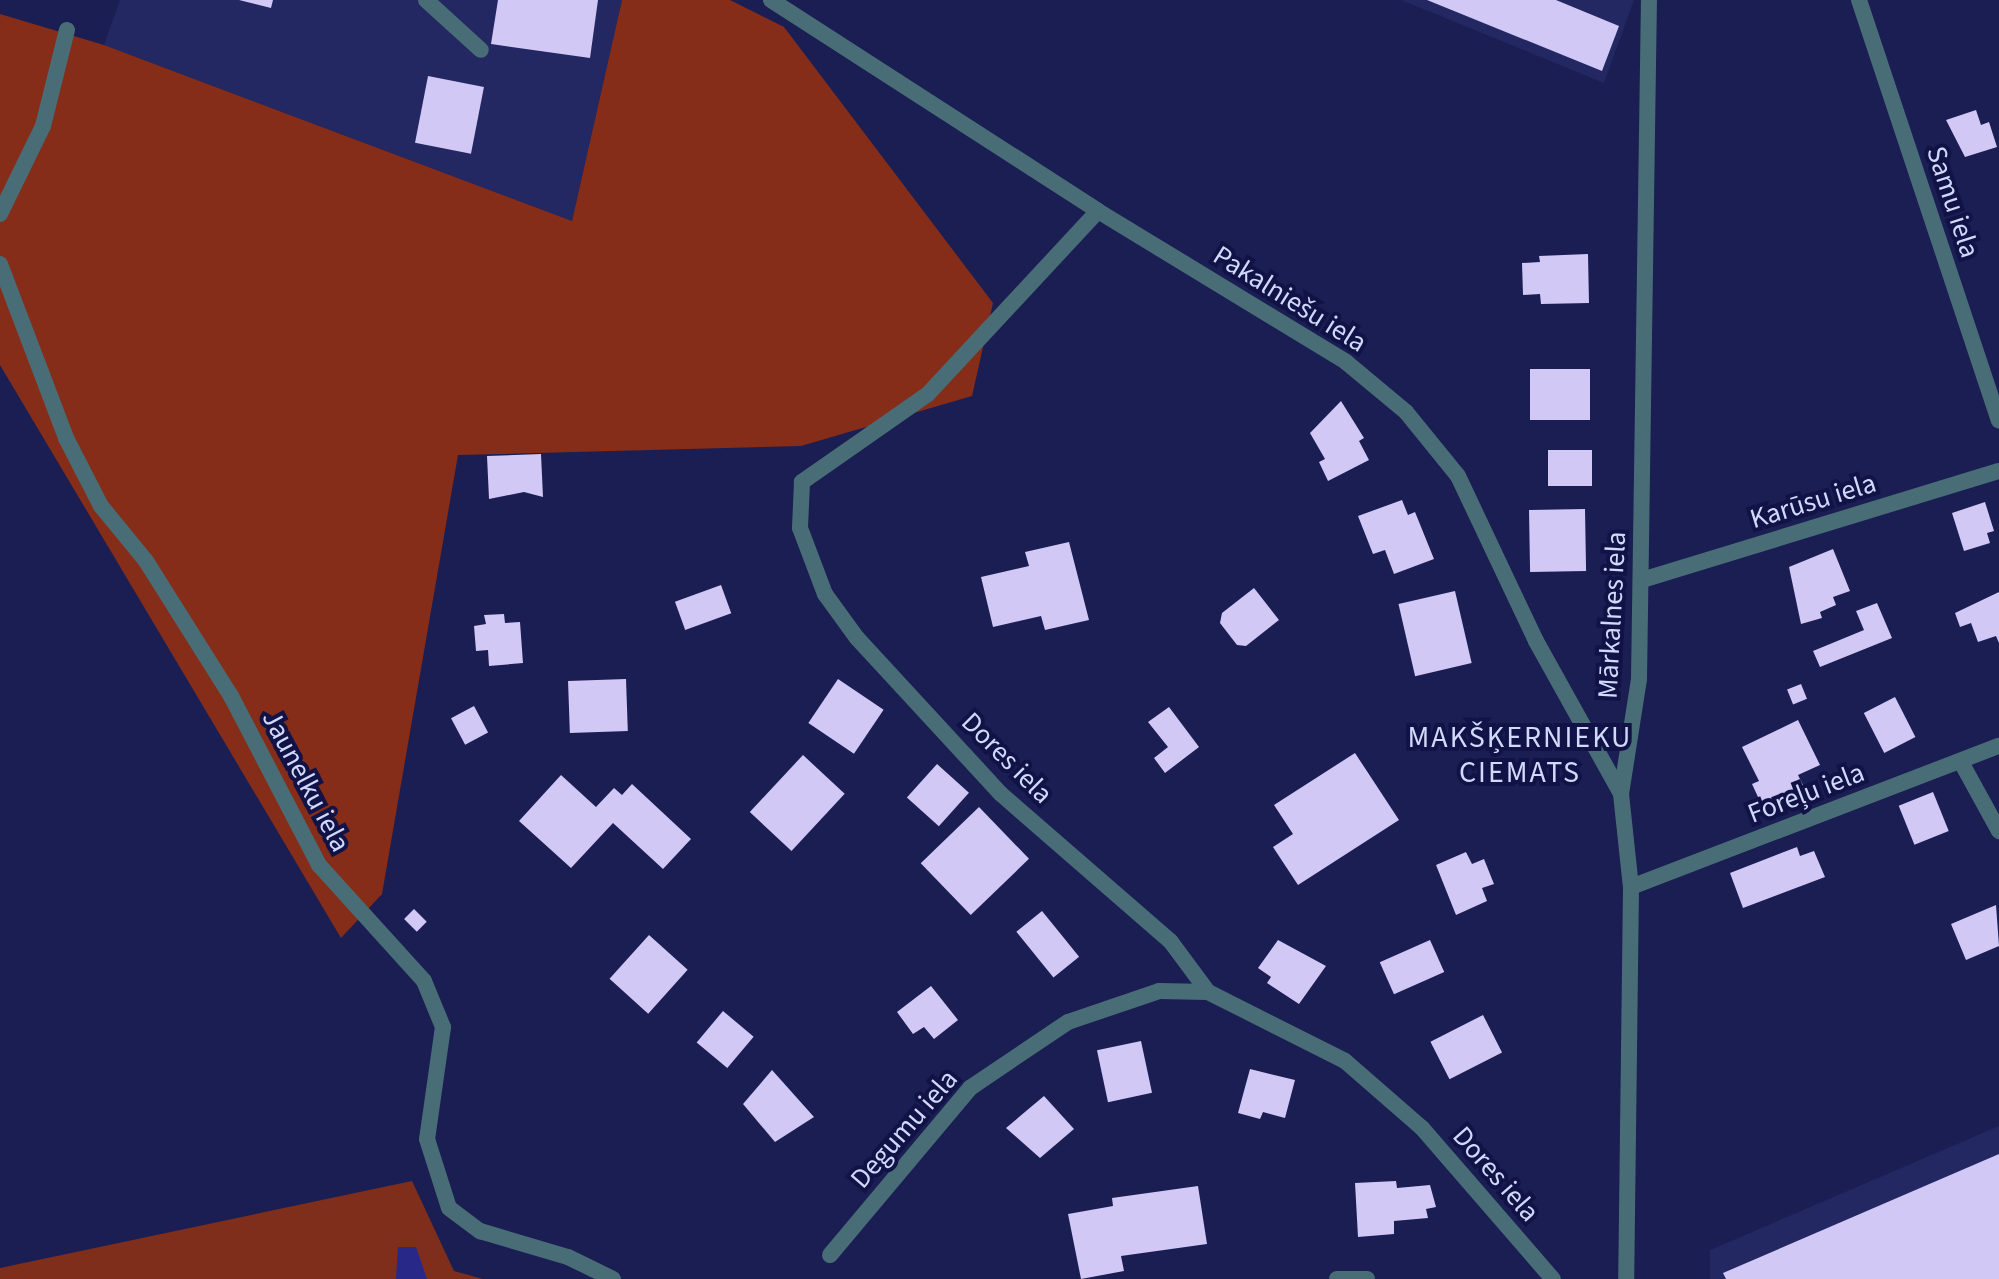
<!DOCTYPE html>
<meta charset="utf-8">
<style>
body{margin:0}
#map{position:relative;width:1999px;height:1279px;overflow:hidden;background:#1a1e53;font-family:"Source Sans 3",sans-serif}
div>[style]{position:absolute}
.built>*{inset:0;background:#232762}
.green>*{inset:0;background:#7f2e1b}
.forest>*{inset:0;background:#852d18}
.water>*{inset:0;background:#282889}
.building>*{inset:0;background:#d2c8f5;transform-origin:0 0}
.service>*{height:16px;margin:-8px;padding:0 8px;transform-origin:8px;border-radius:8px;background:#496d76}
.minor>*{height:16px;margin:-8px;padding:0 8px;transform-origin:8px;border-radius:8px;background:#496d76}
.tertiary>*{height:16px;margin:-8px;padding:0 8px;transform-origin:8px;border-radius:8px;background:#496d76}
span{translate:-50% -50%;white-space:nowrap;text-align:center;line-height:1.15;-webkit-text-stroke:8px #111347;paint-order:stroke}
.street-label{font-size:28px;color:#d1d9fb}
.neighbourhood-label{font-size:30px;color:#d1d9fb;letter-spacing:2px}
</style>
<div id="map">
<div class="built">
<div style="clip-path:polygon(120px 0,622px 0,572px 221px,104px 45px)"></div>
<div style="clip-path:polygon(1401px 0,1634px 0,1604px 83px)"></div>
<div style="clip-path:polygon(1999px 1126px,1999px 1279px,1710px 1279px,1710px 1250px)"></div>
</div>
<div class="green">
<div style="clip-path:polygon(412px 1181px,454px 1271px,483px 1279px,0 1279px,0 1268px)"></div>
</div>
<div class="forest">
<div style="clip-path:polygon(622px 0,730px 0,784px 27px,993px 303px,972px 396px,801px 446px,458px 455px,382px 894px,341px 938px,0 365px,0 14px,104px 45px,572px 221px)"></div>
</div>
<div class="water">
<div style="clip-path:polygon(398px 1247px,416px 1247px,427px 1279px,396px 1279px)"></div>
</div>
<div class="building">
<div style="clip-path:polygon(239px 0,273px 0,271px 8px)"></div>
<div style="clip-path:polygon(498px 0,598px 0,590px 58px,491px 44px)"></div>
<div style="clip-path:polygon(1427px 0,1556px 0,1619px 26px,1602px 71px)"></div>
<div style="left:428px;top:76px;width:57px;height:68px;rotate:11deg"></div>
<div style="clip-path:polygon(1976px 110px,1981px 125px,1989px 122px,1997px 147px,1965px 157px,1946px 120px)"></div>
<div style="clip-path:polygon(1588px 254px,1589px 303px,1541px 304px,1540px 294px,1523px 295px,1522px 263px,1540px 262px,1539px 256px)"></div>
<div style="left:1530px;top:369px;width:60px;height:51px"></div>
<div style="clip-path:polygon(1341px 401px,1364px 438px,1359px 441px,1369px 460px,1328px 481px,1319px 462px,1325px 459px,1310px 433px)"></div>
<div style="left:1548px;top:450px;width:44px;height:36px"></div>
<div style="clip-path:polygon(541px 454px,543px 497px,524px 492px,489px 499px,487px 456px)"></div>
<div style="clip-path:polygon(1402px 500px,1408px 515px,1415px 512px,1434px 559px,1394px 574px,1385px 550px,1373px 554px,1358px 516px)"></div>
<div style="clip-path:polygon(1985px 502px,1994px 531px,1987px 533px,1990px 543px,1964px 551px,1952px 513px)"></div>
<div style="left:1585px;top:509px;width:62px;height:56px;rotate:89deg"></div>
<div style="clip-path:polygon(1069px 542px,1089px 620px,1045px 630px,1041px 616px,993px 627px,981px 577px,1029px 566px,1025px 552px)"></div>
<div style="clip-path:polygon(1833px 549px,1850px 591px,1833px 597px,1836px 605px,1820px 612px,1822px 618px,1801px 624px,1789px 567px)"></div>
<div style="left:721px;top:585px;width:30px;height:49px;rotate:70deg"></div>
<div style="clip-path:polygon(1254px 588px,1279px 620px,1246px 646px,1237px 645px,1220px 623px,1222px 613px)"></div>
<div style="left:1455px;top:591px;width:74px;height:58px;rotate:77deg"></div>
<div style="clip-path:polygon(1999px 592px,1999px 643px,1996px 636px,1978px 642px,1971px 623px,1960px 627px,1955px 613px)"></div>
<div style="clip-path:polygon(1877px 603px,1892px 638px,1820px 667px,1813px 651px,1864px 630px,1856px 611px)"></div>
<div style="clip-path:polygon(504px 614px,505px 623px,520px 622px,523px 663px,489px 666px,488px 650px,476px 651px,474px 626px,486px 624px,484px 615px)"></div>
<div style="left:626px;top:679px;width:52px;height:58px;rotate:88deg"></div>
<div style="left:838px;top:679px;width:55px;height:53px;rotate:34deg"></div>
<div style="left:1801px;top:684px;width:16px;height:15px;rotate:68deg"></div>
<div style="left:1895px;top:697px;width:45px;height:35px;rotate:63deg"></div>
<div style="left:474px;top:706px;width:30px;height:26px;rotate:62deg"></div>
<div style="clip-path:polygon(1169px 707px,1199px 747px,1165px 773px,1154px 758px,1168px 747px,1148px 722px)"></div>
<div style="clip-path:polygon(1798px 720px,1820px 765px,1798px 775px,1805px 789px,1764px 810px,1752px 784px,1759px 781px,1742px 747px)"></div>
<div style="clip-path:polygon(1355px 753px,1399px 820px,1298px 885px,1273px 847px,1293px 834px,1274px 805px)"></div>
<div style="left:803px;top:755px;width:57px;height:78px;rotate:43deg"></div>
<div style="left:937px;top:764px;width:43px;height:45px;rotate:42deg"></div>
<div style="clip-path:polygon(561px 775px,596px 807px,614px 788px,622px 795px,632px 784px,691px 839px,663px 869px,613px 823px,571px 868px,519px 821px)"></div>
<div style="left:1933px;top:792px;width:42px;height:37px;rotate:68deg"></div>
<div style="left:979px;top:807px;width:72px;height:81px;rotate:46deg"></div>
<div style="clip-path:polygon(1797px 847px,1800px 856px,1814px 851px,1825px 877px,1743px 908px,1730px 873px)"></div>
<div style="clip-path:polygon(1466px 852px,1472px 864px,1484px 859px,1494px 884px,1482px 888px,1487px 901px,1456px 915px,1436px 865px)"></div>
<div style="clip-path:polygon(1996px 905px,1999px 946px,1966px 960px,1951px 924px)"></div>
<div style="left:414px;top:909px;width:18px;height:14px;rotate:45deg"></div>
<div style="left:1042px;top:911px;width:59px;height:33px;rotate:51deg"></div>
<div style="left:649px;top:935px;width:52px;height:59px;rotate:42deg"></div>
<div style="clip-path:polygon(1278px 940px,1326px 966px,1299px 1004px,1267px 983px,1271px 977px,1258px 968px)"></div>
<div style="left:1430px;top:940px;width:35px;height:55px;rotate:66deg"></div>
<div style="clip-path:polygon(931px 986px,958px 1020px,934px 1039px,924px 1027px,913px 1034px,897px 1012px)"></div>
<div style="left:723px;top:1011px;width:40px;height:41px;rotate:40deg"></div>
<div style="left:1483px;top:1015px;width:42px;height:59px;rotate:63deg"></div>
<div style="left:1141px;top:1041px;width:53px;height:45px;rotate:78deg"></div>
<div style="clip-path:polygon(1250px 1069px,1295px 1080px,1285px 1118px,1263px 1112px,1260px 1119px,1238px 1113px)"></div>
<div style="clip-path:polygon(772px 1070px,814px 1117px,775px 1142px,743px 1104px)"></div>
<div style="clip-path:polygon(1044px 1096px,1074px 1129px,1040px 1158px,1006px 1128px)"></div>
<div style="clip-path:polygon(1999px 1154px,1999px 1279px,1726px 1279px,1723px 1273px)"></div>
<div style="clip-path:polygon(1396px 1181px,1397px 1188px,1430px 1185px,1436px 1207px,1426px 1209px,1428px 1218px,1394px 1221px,1394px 1234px,1358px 1237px,1355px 1183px)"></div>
<div style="clip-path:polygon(1198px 1186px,1207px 1244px,1121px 1256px,1124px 1271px,1081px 1279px,1068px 1214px,1113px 1206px,1112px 1198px)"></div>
</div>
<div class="service">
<div style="left:426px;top:0;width:74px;rotate:42.3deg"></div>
<div style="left:0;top:214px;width:98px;rotate:-64deg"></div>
<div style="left:43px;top:126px;width:99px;rotate:-76deg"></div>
<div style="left:1337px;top:1279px;width:30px"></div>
</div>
<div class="minor">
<div style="left:1859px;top:0;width:443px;rotate:71.6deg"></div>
<div style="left:1098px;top:211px;width:250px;rotate:132.9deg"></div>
<div style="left:928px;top:394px;width:154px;rotate:145.1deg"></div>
<div style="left:802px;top:482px;width:46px;rotate:92.5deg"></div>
<div style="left:800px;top:528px;width:71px;rotate:69.3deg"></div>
<div style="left:825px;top:594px;width:54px;rotate:54deg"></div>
<div style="left:857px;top:638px;width:212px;rotate:47.3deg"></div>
<div style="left:1001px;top:794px;width:225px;rotate:41deg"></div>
<div style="left:1171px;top:942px;width:62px;rotate:53.5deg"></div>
<div style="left:1208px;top:992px;width:153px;rotate:26.7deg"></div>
<div style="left:1345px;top:1061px;width:102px;rotate:41deg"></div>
<div style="left:1422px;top:1128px;width:200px;rotate:49.1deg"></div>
<div style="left:0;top:264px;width:186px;rotate:69.2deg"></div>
<div style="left:66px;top:438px;width:76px;rotate:62.8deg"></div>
<div style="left:101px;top:506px;width:71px;rotate:50.7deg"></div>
<div style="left:146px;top:561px;width:160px;rotate:57.8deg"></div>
<div style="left:231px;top:696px;width:191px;rotate:62.5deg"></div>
<div style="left:319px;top:865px;width:156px;rotate:47.8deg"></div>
<div style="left:424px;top:981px;width:50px;rotate:67.6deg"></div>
<div style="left:443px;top:1027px;width:113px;rotate:98.1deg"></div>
<div style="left:427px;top:1139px;width:72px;rotate:72.3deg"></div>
<div style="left:449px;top:1208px;width:39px;rotate:37deg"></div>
<div style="left:480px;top:1231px;width:92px;rotate:16.5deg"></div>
<div style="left:568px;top:1257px;width:50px;rotate:26.1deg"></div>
<div style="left:1642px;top:580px;width:373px;rotate:-17deg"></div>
<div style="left:1961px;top:762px;width:79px;rotate:61.2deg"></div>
<div style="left:1621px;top:794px;width:116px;rotate:-81.1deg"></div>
<div style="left:1639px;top:679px;width:679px;rotate:-89.16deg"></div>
<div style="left:1631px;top:887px;width:394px;rotate:-21deg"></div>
<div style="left:830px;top:1255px;width:218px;rotate:-50deg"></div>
<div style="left:970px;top:1088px;width:118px;rotate:-34deg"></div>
<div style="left:1068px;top:1022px;width:96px;rotate:-18.8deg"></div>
<div style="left:1159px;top:991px;width:49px;rotate:1.2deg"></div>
</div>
<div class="tertiary">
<div style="left:771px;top:0;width:389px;rotate:32.8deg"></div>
<div style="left:1098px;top:211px;width:290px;rotate:31.3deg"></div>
<div style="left:1346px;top:362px;width:78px;rotate:39.8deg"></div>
<div style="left:1406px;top:412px;width:82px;rotate:50.9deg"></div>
<div style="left:1458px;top:476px;width:183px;rotate:64.7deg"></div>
<div style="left:1536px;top:641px;width:175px;rotate:60.9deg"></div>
<div style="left:1621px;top:794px;width:94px;rotate:83.9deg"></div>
<div style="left:1631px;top:887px;width:392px;rotate:90.7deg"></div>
</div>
<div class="street-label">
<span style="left:1953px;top:202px;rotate:72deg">Samu iela</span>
<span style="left:1290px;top:299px;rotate:32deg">Pakalniešu iela</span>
<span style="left:1813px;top:501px;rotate:-17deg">Karūsu iela</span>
<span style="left:1612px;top:615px;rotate:-87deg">Mārkalnes iela</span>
<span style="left:1007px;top:758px;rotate:45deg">Dores iela</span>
<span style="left:306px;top:781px;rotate:62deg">Jaunelku iela</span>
<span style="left:1806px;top:793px;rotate:-21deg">Foreļu iela</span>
<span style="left:904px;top:1129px;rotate:-49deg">Degumu iela</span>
<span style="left:1496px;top:1174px;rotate:49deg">Dores iela</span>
</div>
<div class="neighbourhood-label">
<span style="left:1520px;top:755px">MAKŠĶERNIEKU<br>CIEMATS</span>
</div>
</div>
